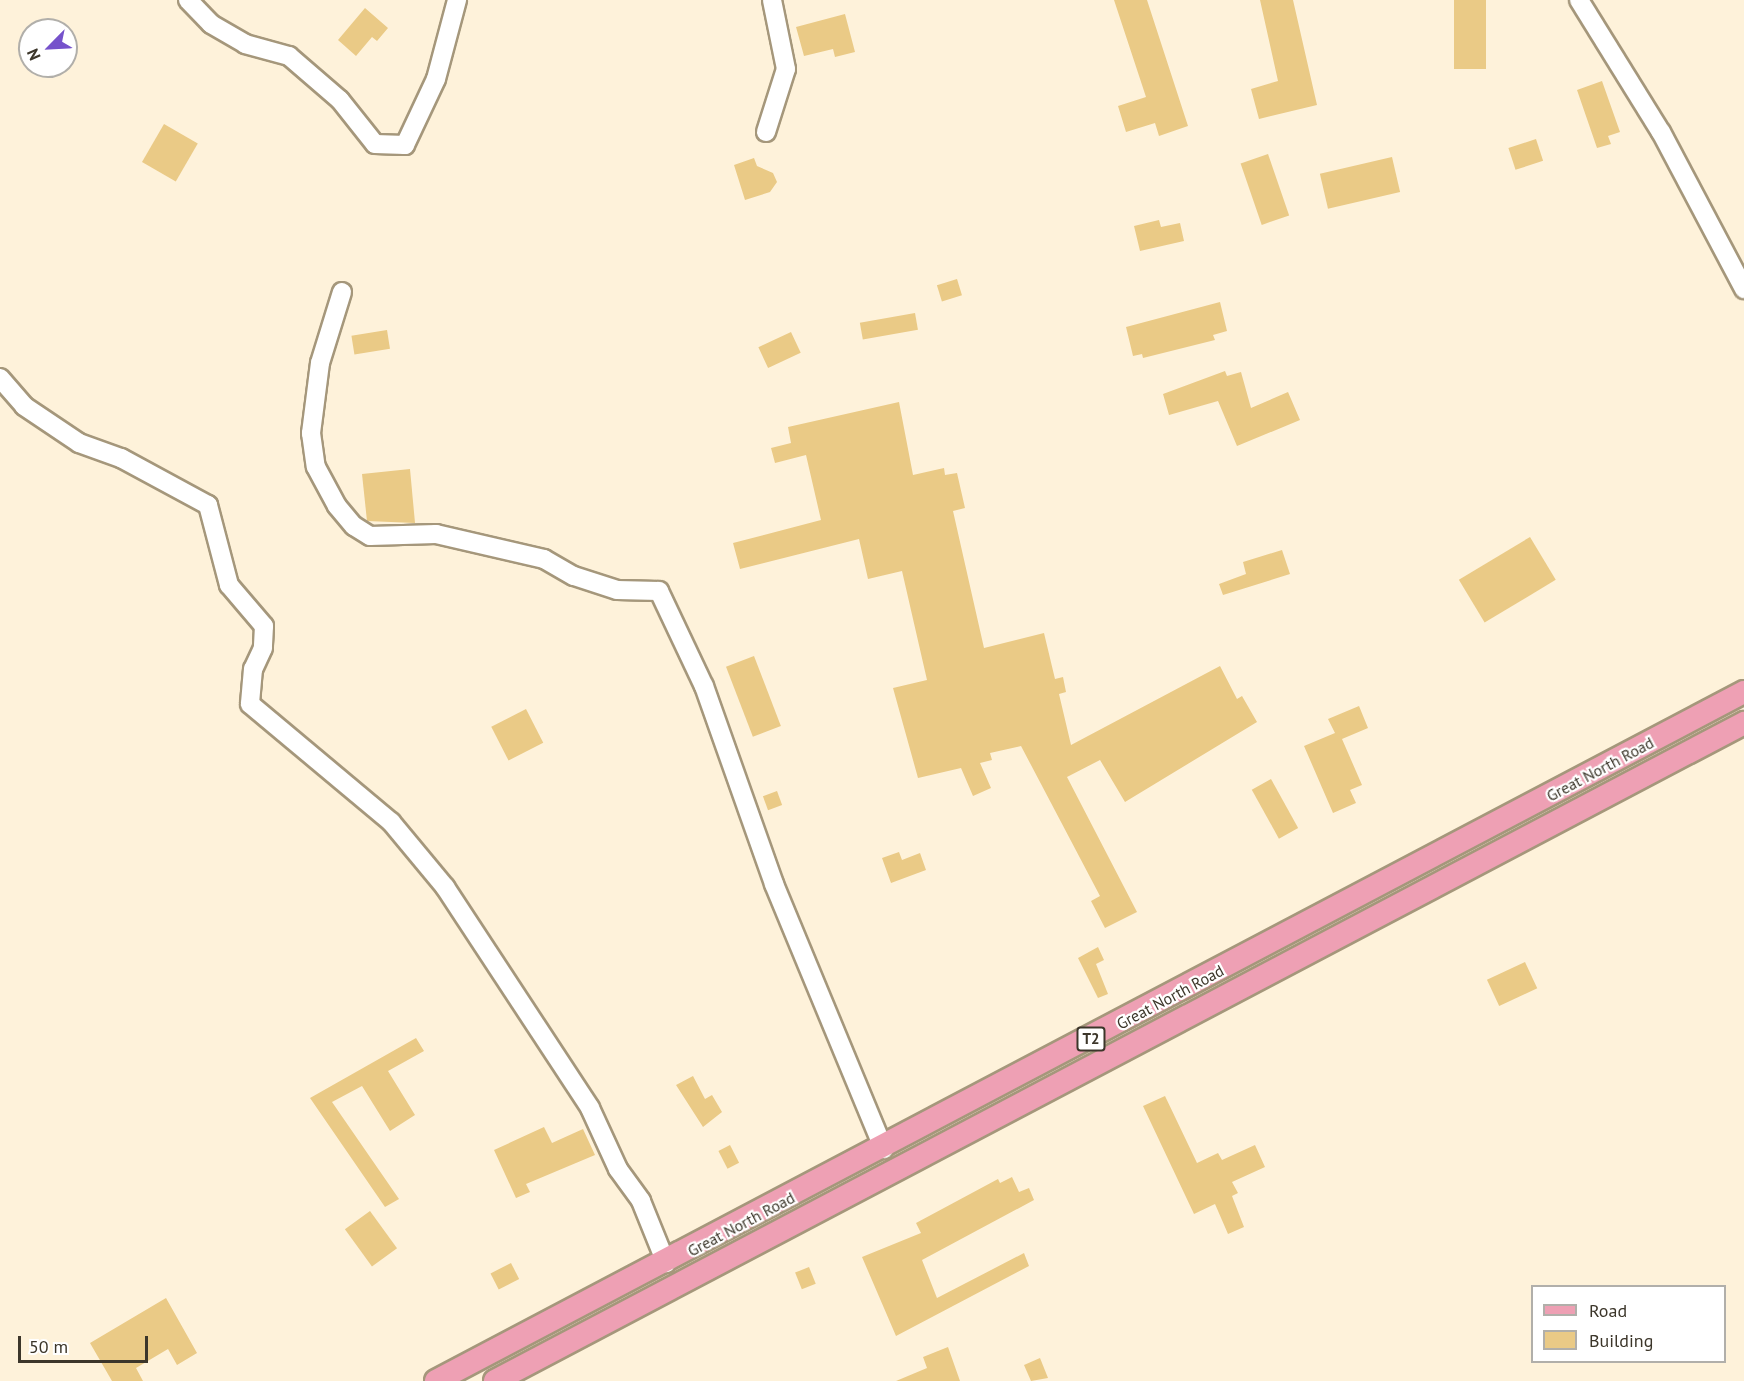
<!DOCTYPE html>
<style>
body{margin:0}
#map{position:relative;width:1744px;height:1381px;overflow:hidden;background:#fef2da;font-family:"PT Sans",sans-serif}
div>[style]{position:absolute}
.building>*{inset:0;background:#eaca86;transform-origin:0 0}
.roads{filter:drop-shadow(2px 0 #a5977b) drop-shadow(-2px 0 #a5977b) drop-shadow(0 2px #a5977b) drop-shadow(0 -2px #a5977b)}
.minor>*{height:18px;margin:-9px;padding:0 9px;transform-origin:9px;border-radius:9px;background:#fff}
.major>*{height:22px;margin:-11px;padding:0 11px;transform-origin:11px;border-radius:11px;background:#eea0b4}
span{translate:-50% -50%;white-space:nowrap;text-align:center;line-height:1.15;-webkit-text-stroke:4.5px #fff;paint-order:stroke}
.shield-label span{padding:2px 4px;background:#fff;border:2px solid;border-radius:4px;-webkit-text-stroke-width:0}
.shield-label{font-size:15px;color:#3c362a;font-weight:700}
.street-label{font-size:16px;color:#3c362a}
.legend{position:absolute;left:1531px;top:1285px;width:195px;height:78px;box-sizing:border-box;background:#fff;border:2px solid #b1afaa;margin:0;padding:8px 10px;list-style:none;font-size:18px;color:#3c362a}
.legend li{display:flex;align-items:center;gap:12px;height:30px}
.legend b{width:30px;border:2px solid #b1afaa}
.north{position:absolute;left:18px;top:18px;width:60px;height:60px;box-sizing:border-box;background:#fff;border:2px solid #b1afaa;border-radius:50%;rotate:246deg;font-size:16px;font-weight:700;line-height:24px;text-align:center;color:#3c362a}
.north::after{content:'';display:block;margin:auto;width:21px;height:27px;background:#7652cb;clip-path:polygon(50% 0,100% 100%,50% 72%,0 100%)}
.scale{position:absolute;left:18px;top:1336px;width:130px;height:27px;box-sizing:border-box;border:3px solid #3c362a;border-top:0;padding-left:8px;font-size:18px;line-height:21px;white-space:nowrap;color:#3c362a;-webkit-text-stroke:4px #fff;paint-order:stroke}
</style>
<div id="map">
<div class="building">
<div style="clip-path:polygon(1114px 0,1147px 0,1188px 126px,1159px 136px,1155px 123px,1126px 132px,1118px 106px,1146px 97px)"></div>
<div style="clip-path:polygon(1260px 0,1293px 0,1317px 105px,1259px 119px,1251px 89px,1278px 81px)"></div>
<div style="left:1454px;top:0;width:32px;height:69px"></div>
<div style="clip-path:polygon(365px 8px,388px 28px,377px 41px,372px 37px,356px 56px,338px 40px)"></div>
<div style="clip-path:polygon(845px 14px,855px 52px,835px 57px,833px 49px,804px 56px,796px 27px)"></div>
<div style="clip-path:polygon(1602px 81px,1620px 132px,1608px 136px,1611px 144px,1597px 148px,1577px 90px)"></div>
<div style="left:164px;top:124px;width:39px;height:44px;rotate:30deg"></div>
<div style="left:1536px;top:139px;width:23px;height:29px;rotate:72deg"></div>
<div style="left:1268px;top:154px;width:65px;height:29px;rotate:71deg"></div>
<div style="left:1392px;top:157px;width:36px;height:74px;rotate:77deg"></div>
<div style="clip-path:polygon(754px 158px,757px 166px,773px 173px,777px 182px,770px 192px,745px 200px,734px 165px)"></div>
<div style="clip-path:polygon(1159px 220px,1161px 227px,1180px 223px,1184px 241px,1140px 251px,1134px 226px)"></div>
<div style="left:957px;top:279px;width:17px;height:21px;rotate:73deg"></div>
<div style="clip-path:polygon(1220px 302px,1227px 331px,1213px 335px,1215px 340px,1143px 358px,1142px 354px,1133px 356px,1126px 327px)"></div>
<div style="left:915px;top:313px;width:17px;height:56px;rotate:80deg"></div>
<div style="left:387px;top:330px;width:19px;height:36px;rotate:81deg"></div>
<div style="left:791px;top:332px;width:23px;height:36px;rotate:65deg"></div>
<div style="clip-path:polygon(1225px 371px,1227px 376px,1241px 372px,1251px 408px,1288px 392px,1300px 420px,1237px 446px,1218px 401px,1169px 415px,1163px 394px)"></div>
<div style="clip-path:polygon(899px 402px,913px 475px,944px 468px,945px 475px,957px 473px,965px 508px,953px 511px,984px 648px,1044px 633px,1055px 679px,1063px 677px,1066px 692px,1059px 694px,1071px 745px,1220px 666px,1237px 699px,1242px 696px,1257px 722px,1125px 802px,1100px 760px,1067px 777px,1137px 912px,1105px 928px,1091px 901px,1100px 896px,1021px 746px,990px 753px,992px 760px,980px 763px,991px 788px,973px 796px,961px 768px,918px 778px,893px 688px,927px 680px,902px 571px,868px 579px,859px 539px,740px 569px,733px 543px,821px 520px,806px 455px,775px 463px,771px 448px,791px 443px,788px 427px)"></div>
<div style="clip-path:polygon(410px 469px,415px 523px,367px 521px,362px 474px)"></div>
<div style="left:1530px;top:537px;width:50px;height:83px;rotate:59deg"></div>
<div style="clip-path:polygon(1282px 550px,1290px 574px,1223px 595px,1219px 584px,1246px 574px,1243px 562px)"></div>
<div style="left:754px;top:656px;width:75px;height:30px;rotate:69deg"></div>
<div style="clip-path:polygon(1359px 706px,1368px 728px,1342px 739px,1362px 785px,1350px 790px,1356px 803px,1333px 813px,1304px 746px,1335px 733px,1328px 719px)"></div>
<div style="left:526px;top:709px;width:38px;height:39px;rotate:63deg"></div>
<div style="left:1271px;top:779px;width:56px;height:22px;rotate:61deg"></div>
<div style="left:777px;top:791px;width:15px;height:15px;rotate:70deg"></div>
<div style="clip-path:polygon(899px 852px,902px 860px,920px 853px,926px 870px,891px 883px,882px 858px)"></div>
<div style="clip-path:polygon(1098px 947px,1104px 960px,1096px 964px,1108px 994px,1098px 998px,1078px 958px)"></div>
<div style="left:1525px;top:962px;width:29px;height:42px;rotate:65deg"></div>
<div style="clip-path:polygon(416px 1038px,424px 1051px,388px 1071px,415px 1115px,390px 1131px,362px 1086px,332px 1102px,399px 1199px,385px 1207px,310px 1098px)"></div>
<div style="clip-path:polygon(693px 1076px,705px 1099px,712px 1095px,722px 1112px,703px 1127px,676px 1085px)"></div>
<div style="clip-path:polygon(1165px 1096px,1197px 1163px,1218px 1153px,1222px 1160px,1255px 1145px,1265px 1167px,1232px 1182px,1238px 1193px,1232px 1196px,1244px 1227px,1228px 1234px,1215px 1204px,1194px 1214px,1143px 1106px)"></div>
<div style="clip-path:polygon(544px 1127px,552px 1143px,583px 1129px,595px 1155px,526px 1184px,530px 1192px,516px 1198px,494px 1150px)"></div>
<div style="left:730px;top:1145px;width:20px;height:13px;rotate:63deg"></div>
<div style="clip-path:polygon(1012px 1177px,1019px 1192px,1029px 1188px,1034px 1200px,922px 1260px,937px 1298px,1024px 1253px,1029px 1266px,896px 1336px,862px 1257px,921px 1233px,916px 1223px,998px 1179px,1000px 1183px)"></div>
<div style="left:370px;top:1211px;width:46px;height:31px;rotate:54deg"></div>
<div style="left:511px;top:1263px;width:18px;height:23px;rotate:63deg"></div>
<div style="left:809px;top:1267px;width:18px;height:15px;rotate:68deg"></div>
<div style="clip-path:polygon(166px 1298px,197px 1353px,177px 1365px,168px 1349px,136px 1368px,143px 1381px,112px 1381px,90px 1343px)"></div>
<div style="clip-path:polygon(948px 1347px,960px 1381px,896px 1381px,927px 1368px,923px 1357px)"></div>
<div style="clip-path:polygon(1040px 1358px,1048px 1378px,1031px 1381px,1024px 1365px)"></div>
</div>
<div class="roads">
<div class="minor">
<div style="left:188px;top:0;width:33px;rotate:46deg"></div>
<div style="left:211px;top:24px;width:39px;rotate:30deg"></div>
<div style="left:245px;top:44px;width:46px;rotate:15.3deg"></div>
<div style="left:289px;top:56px;width:67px;rotate:40.8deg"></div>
<div style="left:340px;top:100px;width:56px;rotate:51.5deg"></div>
<div style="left:375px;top:144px;width:30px;rotate:2deg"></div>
<div style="left:405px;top:145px;width:73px;rotate:-64.8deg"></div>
<div style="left:436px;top:79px;width:82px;rotate:-75.1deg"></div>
<div style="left:1579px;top:0;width:155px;rotate:58.2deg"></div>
<div style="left:1661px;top:132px;width:178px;rotate:62.1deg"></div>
<div style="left:766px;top:132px;width:66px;rotate:-72.4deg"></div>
<div style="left:786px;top:69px;width:70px;rotate:-101.5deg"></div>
<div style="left:342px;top:292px;width:74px;rotate:107.2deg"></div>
<div style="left:320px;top:363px;width:71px;rotate:97.3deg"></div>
<div style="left:311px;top:433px;width:34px;rotate:82deg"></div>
<div style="left:316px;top:467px;width:44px;rotate:61.7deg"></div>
<div style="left:337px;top:506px;width:26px;rotate:50deg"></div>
<div style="left:354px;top:526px;width:19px;rotate:32deg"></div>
<div style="left:370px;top:536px;width:66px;rotate:-1.7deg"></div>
<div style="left:436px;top:534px;width:111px;rotate:13deg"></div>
<div style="left:544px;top:559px;width:34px;rotate:30deg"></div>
<div style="left:574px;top:576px;width:45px;rotate:18deg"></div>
<div style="left:617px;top:590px;width:42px;rotate:1.4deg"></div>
<div style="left:659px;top:591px;width:105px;rotate:64.7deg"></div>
<div style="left:704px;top:686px;width:210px;rotate:70.5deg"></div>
<div style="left:774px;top:884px;width:287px;rotate:67.5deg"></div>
<div style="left:0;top:378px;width:37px;rotate:49deg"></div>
<div style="left:24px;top:406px;width:66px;rotate:33.9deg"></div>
<div style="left:79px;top:443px;width:45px;rotate:19.7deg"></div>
<div style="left:121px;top:458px;width:99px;rotate:28.4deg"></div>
<div style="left:208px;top:505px;width:83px;rotate:75.3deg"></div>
<div style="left:229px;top:585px;width:54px;rotate:49.5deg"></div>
<div style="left:264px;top:626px;width:22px;rotate:93deg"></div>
<div style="left:263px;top:648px;width:23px;rotate:115deg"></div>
<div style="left:253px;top:669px;width:35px;rotate:95deg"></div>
<div style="left:250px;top:704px;width:184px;rotate:39.9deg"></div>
<div style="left:391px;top:822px;width:85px;rotate:50.3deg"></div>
<div style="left:445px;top:887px;width:264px;rotate:56.7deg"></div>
<div style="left:590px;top:1108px;width:67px;rotate:65.3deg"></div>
<div style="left:618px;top:1169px;width:39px;rotate:54deg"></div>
<div style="left:641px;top:1201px;width:67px;rotate:68deg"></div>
</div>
<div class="major">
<div style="left:436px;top:1381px;width:1478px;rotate:-27.78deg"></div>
<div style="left:495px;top:1381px;width:1412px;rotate:-27.78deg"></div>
</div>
</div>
<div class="shield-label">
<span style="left:1091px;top:1039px">T2</span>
</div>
<div class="street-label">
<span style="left:1600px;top:769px;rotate:-28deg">Great North Road</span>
<span style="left:1170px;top:997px;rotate:-28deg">Great North Road</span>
<span style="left:741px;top:1224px;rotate:-28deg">Great North Road</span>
</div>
<ul class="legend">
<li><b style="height:8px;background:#eea0b4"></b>Road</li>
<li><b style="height:16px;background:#eaca86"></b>Building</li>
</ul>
<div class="north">N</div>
<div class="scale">50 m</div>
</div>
